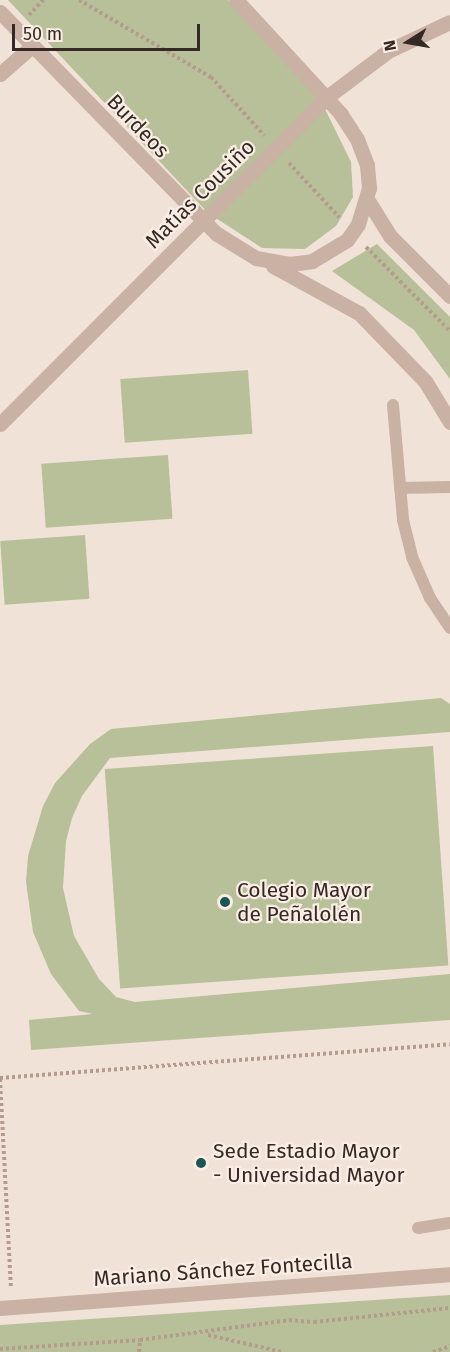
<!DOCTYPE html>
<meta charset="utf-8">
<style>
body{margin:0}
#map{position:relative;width:450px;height:1352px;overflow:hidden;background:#f1e2d8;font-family:"Fira Sans",sans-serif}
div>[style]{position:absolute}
.green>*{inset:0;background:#b7c098;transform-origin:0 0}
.path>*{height:4px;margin-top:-2px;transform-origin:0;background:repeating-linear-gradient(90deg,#b59a8e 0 3px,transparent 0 6px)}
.service>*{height:12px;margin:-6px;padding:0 6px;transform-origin:6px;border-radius:6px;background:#c9b1a4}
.minor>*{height:15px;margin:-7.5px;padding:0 7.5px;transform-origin:7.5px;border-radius:7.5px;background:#c9b1a4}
.tertiary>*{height:15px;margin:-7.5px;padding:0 7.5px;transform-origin:7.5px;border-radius:7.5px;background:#c9b1a4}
.dots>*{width:16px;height:16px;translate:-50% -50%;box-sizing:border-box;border:3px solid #f9ede4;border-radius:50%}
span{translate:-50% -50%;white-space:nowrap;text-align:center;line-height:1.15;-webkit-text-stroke:4.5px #f9ede4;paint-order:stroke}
.street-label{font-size:21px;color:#342926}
.poi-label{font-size:21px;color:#342926}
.left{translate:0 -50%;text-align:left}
.north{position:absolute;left:378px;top:12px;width:60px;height:60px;-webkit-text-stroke:4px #f9ede4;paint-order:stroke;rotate:259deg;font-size:16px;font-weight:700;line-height:24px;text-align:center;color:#342926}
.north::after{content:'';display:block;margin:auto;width:21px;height:27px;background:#342926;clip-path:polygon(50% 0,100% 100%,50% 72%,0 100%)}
.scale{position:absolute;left:12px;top:24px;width:188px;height:27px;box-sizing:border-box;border:3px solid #342926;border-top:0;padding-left:8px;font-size:18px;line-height:21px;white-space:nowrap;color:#342926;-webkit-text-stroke:4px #f9ede4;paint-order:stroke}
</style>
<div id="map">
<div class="green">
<div style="clip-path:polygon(8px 0,228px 0,323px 105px,351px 162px,353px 197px,336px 226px,305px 249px,262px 248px,208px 213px)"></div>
<div style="clip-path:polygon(377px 244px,450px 317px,450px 379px,414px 330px,332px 271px)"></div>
<div style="left:248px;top:370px;width:64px;height:128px;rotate:86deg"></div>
<div style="left:168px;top:455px;width:64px;height:127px;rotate:86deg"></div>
<div style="left:85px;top:535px;width:64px;height:85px;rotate:86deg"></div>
<div style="clip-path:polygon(441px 698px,450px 704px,450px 732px,110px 758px,82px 796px,72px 818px,66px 841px,63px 888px,74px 936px,99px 979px,116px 997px,135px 1002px,450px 974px,450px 1020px,31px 1050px,29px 1020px,93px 1014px,79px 1011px,51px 974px,33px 932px,26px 882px,28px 856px,43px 806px,55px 783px,90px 744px,111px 729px)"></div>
<div style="left:433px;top:746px;width:220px;height:329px;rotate:86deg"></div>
<div style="clip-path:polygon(450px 1295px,450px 1352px,0 1352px,0 1325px)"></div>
</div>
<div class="path">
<div style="left:79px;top:0;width:153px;rotate:30.3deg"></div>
<div style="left:211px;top:77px;width:79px;rotate:47.6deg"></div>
<div style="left:29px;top:15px;width:21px;rotate:-47deg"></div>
<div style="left:289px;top:163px;width:74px;rotate:47.2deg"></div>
<div style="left:366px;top:247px;width:119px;rotate:45deg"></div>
<div style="left:0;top:1078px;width:451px;rotate:-4.3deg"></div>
<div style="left:0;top:1079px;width:209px;rotate:87deg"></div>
<div style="left:208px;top:1335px;width:76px;rotate:12.9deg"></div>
<div style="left:0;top:1349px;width:140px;rotate:-3.7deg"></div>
<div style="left:140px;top:1340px;width:150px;rotate:-7.6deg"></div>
<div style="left:289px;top:1320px;width:25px;rotate:5deg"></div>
<div style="left:314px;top:1322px;width:137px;rotate:-5.9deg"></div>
<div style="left:139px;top:1352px;width:12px;rotate:-85deg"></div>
<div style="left:433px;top:1352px;width:18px;rotate:-19deg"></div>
</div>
<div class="service">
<div style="left:393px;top:405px;width:115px;rotate:85deg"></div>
<div style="left:403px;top:520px;width:38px;rotate:76deg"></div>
<div style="left:412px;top:557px;width:45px;rotate:66.3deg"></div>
<div style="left:430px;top:598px;width:36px;rotate:56deg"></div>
<div style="left:400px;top:488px;width:50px;rotate:-1.1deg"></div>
<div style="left:418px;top:1228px;width:32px;rotate:-9deg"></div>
</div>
<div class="minor">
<div style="left:0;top:12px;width:310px;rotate:45.7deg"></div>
<div style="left:217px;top:234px;width:46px;rotate:31.6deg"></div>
<div style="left:256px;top:258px;width:34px;rotate:10deg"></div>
<div style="left:289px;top:264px;width:23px;rotate:-7deg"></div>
<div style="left:312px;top:261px;width:41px;rotate:-31deg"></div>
<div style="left:347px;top:240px;width:19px;rotate:-55deg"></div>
<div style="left:358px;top:224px;width:38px;rotate:-73deg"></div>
<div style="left:369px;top:188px;width:23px;rotate:-95deg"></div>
<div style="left:367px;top:165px;width:28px;rotate:-111deg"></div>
<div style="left:357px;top:139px;width:30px;rotate:-123deg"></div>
<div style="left:341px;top:114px;width:155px;rotate:-132.6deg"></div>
<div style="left:0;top:74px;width:43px;rotate:-41.2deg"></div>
<div style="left:367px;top:199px;width:44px;rotate:58.1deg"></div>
<div style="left:390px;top:236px;width:85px;rotate:45deg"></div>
<div style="left:273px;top:266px;width:98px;rotate:28.7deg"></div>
<div style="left:359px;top:313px;width:95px;rotate:45.9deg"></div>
<div style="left:425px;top:381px;width:48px;rotate:58.6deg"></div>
<div style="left:0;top:424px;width:462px;rotate:-45deg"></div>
<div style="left:327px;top:97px;width:76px;rotate:-37deg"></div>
<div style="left:388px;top:51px;width:68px;rotate:-25.1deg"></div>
</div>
<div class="tertiary">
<div style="left:0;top:1308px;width:451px;rotate:-4.3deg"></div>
</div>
<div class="dots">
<div style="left:225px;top:902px;background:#1b5654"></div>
<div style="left:201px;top:1163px;background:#1b5654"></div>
</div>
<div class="street-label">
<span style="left:138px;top:126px;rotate:46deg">Burdeos</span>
<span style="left:200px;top:194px;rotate:-45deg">Matías Cousiño</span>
<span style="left:223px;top:1270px;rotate:-4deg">Mariano Sánchez Fontecilla</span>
</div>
<div class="poi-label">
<span class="left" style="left:237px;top:902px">Colegio Mayor<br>de Peñalolén</span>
<span class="left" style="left:213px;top:1163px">Sede Estadio Mayor<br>- Universidad Mayor</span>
</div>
<div class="north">N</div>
<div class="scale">50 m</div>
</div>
